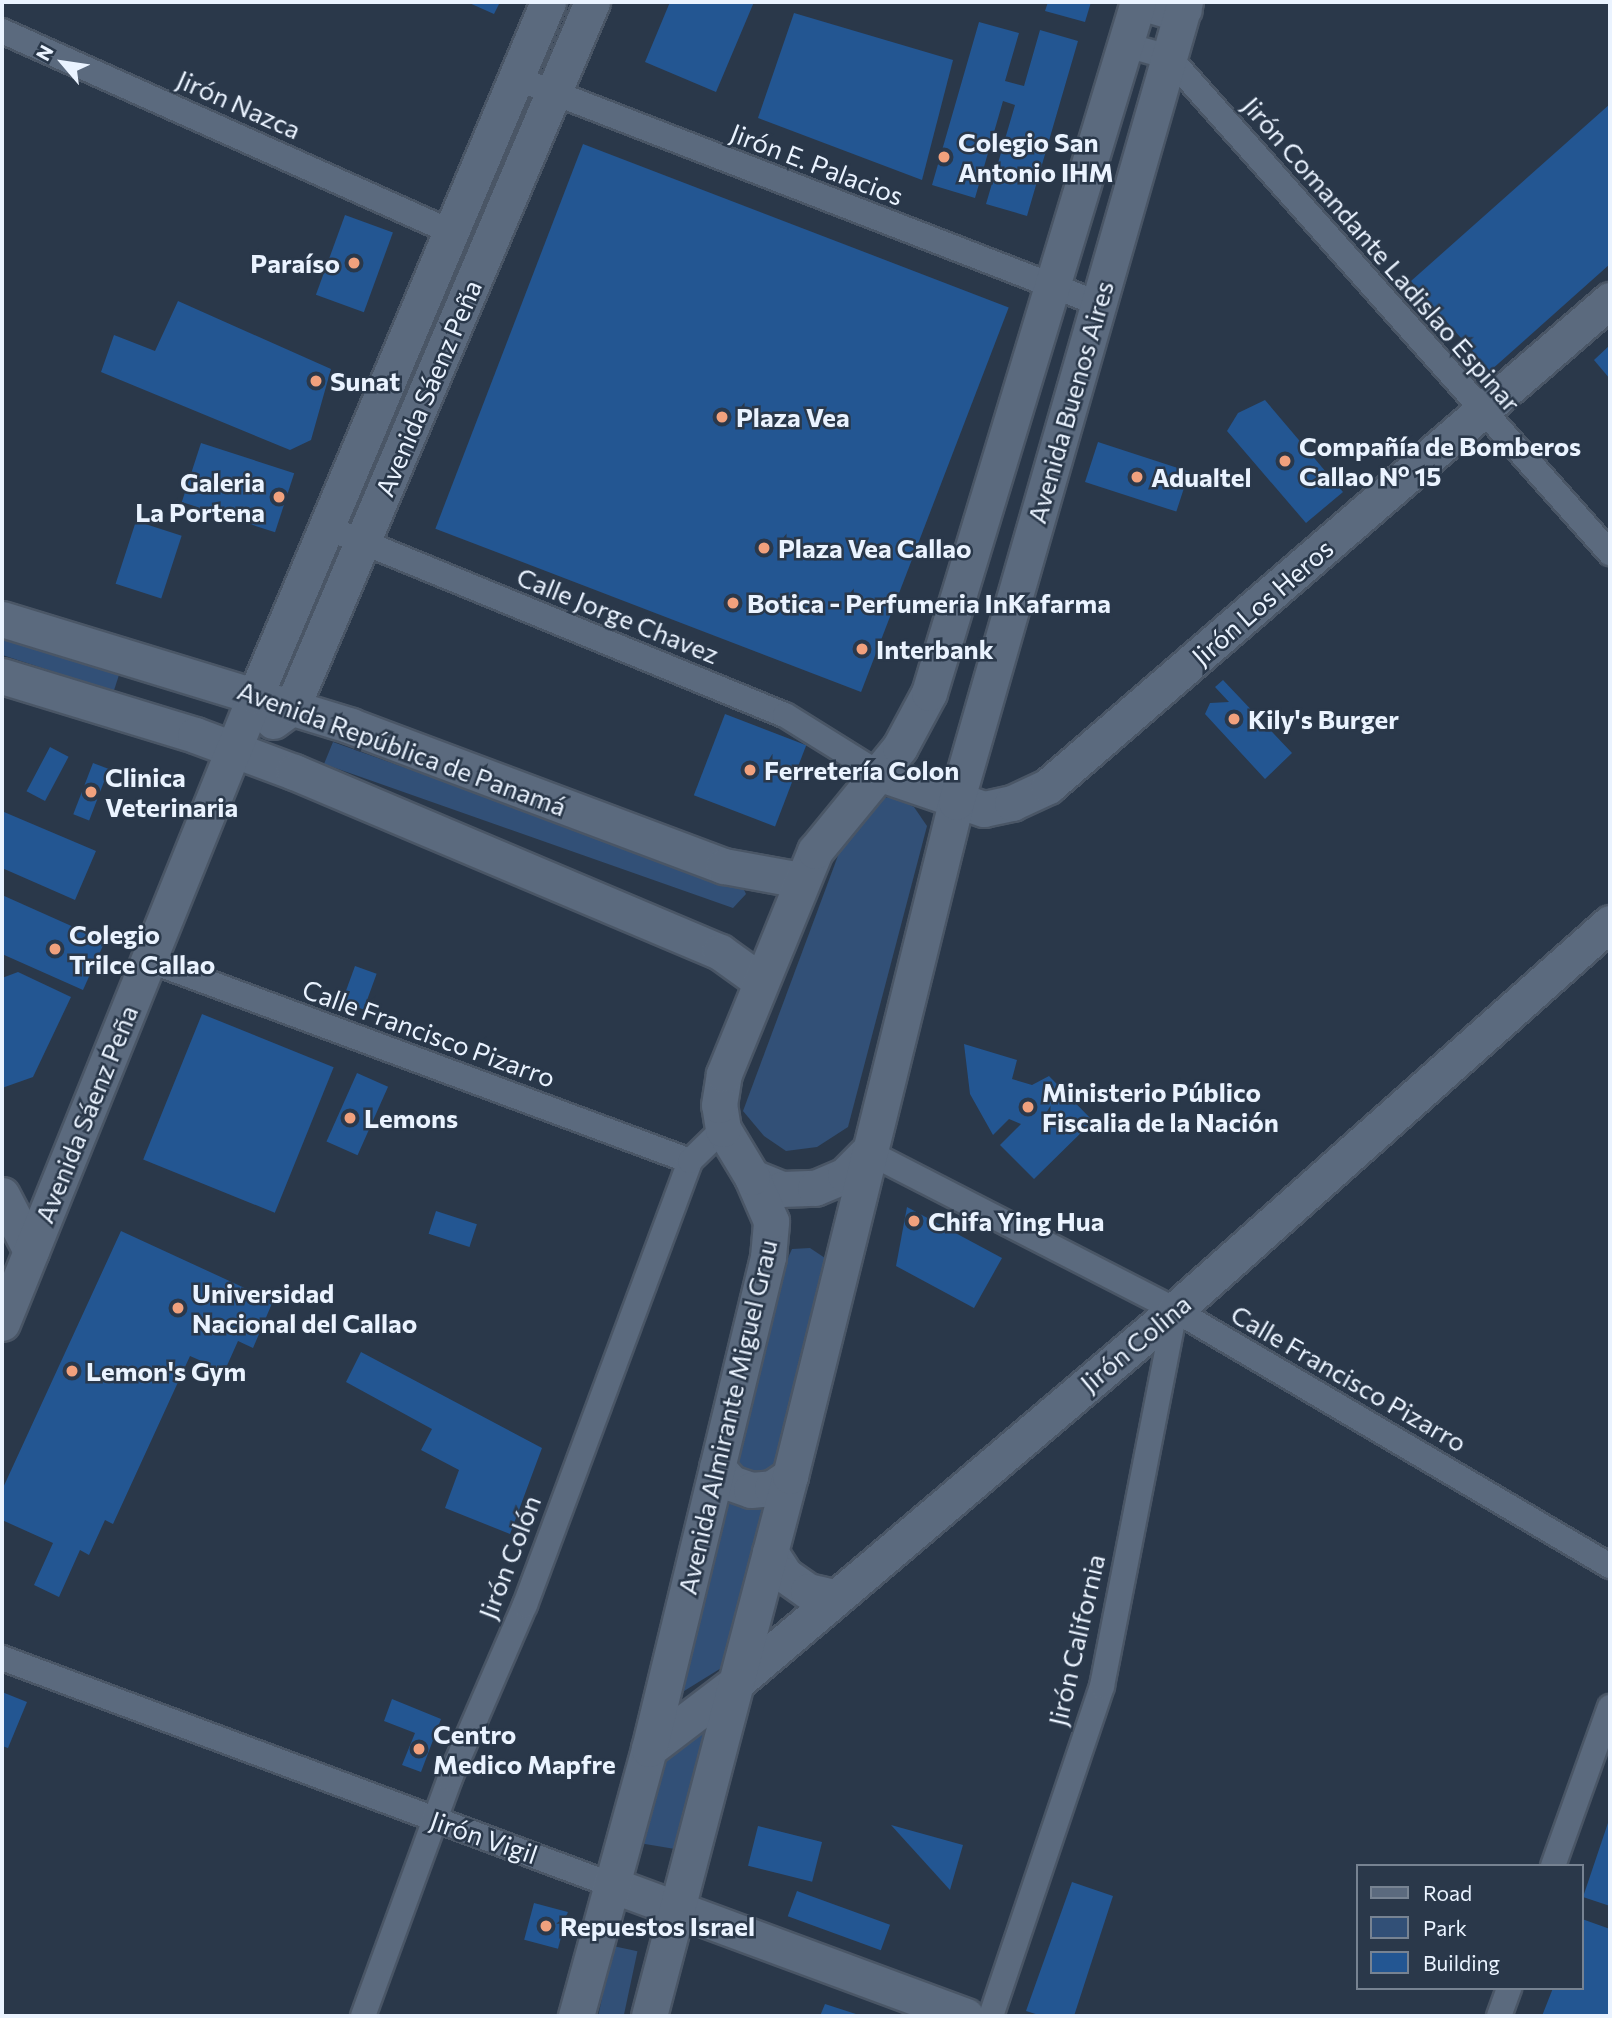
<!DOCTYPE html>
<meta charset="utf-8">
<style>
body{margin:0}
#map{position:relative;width:1612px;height:2018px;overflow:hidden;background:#2a384a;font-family:Commissioner,sans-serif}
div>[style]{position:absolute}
.green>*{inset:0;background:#325077;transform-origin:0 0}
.building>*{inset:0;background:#235692;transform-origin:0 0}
.roads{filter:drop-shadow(2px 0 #4a5666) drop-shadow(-2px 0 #4a5666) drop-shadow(0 2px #4a5666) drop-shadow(0 -2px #4a5666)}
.street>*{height:24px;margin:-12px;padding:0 12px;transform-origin:12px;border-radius:12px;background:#5b6a7e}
.secondary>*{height:35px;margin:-17.5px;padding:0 17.5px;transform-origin:17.5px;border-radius:17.5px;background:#5b6a7e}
.dots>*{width:19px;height:19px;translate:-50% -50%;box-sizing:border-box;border:4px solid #2a384a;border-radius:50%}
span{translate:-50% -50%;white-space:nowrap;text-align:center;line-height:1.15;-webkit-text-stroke:5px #2a384a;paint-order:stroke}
.street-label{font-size:26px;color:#eaf3ff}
.poi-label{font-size:26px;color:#eaf3ff;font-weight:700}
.left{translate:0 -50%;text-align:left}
.right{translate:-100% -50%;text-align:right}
.frame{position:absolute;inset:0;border:4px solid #eaf3ff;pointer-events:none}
.legend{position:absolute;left:1356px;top:1864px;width:228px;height:126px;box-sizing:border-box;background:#2a384a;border:2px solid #778392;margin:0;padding:9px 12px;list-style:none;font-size:21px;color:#eaf3ff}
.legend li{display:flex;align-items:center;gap:14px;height:35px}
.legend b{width:35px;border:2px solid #778392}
.north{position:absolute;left:28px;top:28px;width:70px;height:70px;-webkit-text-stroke:5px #2a384a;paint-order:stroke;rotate:299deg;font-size:19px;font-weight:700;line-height:28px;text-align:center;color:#eaf3ff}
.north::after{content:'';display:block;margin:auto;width:24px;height:32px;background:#eaf3ff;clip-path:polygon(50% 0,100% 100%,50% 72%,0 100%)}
</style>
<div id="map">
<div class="green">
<div style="left:2px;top:637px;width:123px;height:17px;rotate:18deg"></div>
<div style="clip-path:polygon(333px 742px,462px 788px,493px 782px,736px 873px,746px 894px,733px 908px,324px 764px)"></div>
<div style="clip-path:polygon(893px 797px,914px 807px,927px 826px,848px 1127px,817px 1147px,786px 1151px,764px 1136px,743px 1111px,855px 810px,873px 799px)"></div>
<div style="clip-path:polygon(810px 1248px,825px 1258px,781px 1474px,729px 1475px,782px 1271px,792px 1249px)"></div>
<div style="clip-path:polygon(731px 1493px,777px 1503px,731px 1662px,676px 1696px)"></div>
<div style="clip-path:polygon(689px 1728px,709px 1730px,681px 1850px,639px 1843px,661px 1754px)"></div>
<div style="left:613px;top:1946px;width:25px;height:72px;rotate:12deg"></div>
</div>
<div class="building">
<div style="clip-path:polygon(467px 2px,500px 2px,494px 14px)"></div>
<div style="clip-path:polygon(670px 2px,754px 2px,716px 92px,645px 62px)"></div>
<div style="clip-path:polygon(1048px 2px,1091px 2px,1085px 22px,1045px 11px)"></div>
<div style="clip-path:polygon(794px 13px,953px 60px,922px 180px,758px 118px)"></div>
<div style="clip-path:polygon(979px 22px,1019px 33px,1005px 81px,1024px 86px,1040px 30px,1078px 41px,1027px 216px,986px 204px,1015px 105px,1003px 101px,975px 198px,932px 185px)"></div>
<div style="clip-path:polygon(1610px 104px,1610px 264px,1490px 371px,1411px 281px)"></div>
<div style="left:583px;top:144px;width:456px;height:412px;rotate:21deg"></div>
<div style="left:345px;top:215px;width:51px;height:85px;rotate:20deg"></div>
<div style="clip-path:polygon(178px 301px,331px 369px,311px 440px,290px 450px,101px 372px,114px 335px,155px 351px)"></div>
<div style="clip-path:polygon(1610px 345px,1610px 379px,1594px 360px)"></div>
<div style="clip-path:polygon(1265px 400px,1343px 492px,1306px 523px,1227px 431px,1238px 413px)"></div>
<div style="left:1098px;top:442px;width:96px;height:42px;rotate:18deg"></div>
<div style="left:201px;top:443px;width:98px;height:62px;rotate:18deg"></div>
<div style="left:136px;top:521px;width:48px;height:66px;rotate:18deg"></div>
<div style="clip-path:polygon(1223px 680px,1292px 753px,1265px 779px,1205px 714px,1210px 703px,1229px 702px,1215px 687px)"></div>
<div style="left:725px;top:714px;width:87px;height:87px;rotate:21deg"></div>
<div style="left:50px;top:747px;width:21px;height:50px;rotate:28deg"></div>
<div style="left:93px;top:763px;width:17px;height:55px;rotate:21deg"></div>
<div style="clip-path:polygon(4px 812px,96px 851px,75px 900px,2px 868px)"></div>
<div style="clip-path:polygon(2px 895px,105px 941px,83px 990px,2px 954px)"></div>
<div style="left:355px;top:966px;width:23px;height:38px;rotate:20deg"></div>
<div style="clip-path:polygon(18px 972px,71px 997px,33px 1077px,2px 1088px,2px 978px)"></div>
<div style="left:202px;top:1014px;width:142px;height:157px;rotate:22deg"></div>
<div style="clip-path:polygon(964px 1044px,1017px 1060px,1012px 1079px,1032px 1085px,1049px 1076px,1093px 1121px,1034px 1179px,1000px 1145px,1021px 1124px,1009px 1119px,993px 1135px,970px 1094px)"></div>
<div style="left:357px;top:1073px;width:34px;height:75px;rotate:24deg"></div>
<div style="clip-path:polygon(907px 1207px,1002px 1258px,974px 1308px,896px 1266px)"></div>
<div style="left:436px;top:1211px;width:43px;height:24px;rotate:18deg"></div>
<div style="clip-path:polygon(121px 1231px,273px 1301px,253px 1348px,238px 1341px,221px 1379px,203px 1370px,206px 1363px,190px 1356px,113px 1524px,105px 1520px,89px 1555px,80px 1550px,59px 1597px,34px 1585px,53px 1543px,2px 1520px,2px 1490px)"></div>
<div style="clip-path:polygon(361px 1352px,542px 1448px,510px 1534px,445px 1508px,459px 1470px,421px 1450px,432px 1429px,346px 1382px)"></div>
<div style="clip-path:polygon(2px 1692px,27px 1702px,8px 1748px,2px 1746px)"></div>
<div style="clip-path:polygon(392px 1699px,441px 1719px,421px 1772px,402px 1765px,415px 1733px,384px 1721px)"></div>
<div style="clip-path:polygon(1610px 1817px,1610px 1906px,1583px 1897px)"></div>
<div style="clip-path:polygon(891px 1825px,963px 1845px,950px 1890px)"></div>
<div style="left:758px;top:1826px;width:66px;height:41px;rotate:14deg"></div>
<div style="clip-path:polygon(1072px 1882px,1113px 1896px,1074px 2016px,1042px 2016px,1026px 2011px)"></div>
<div style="left:797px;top:1891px;width:99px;height:27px;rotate:20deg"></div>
<div style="left:534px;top:1903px;width:35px;height:38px;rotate:15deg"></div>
<div style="clip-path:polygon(1582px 1919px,1610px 1929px,1610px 2016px,1542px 2016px,1553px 1988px,1582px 1988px)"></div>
<div style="clip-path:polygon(825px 2004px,862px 2016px,820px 2016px)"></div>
</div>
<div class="roads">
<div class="street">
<div style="left:1137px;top:7px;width:45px;rotate:16.8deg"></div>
<div style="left:1180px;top:20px;width:13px;rotate:-42deg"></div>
<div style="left:2px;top:31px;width:492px;rotate:24.1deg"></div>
<div style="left:1126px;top:45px;width:45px;rotate:15.6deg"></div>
<div style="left:1169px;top:57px;width:664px;rotate:48.36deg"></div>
<div style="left:516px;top:78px;width:623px;rotate:21.17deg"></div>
<div style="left:326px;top:527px;width:496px;rotate:22.3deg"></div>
<div style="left:785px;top:715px;width:110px;rotate:31.9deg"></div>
<div style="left:148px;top:960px;width:578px;rotate:20.35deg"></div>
<div style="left:868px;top:1152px;width:345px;rotate:27.2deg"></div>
<div style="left:1175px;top:1310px;width:505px;rotate:30.48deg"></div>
<div style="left:2px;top:1658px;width:651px;rotate:20.41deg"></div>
<div style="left:1553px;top:1866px;width:169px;rotate:-70.3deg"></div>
<div style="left:363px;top:2016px;width:253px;rotate:-69.9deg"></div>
<div style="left:450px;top:1778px;width:189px;rotate:-66.6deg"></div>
<div style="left:525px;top:1605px;width:474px;rotate:-69.6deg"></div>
<div style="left:690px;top:1161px;width:46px;rotate:-44.1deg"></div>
<div style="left:991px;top:2016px;width:348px;rotate:-71.4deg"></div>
<div style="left:1102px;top:1686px;width:383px;rotate:-79deg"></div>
<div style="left:1499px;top:2016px;width:30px;rotate:-70deg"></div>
</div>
<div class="secondary">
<div style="left:2px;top:619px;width:365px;rotate:17deg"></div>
<div style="left:351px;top:726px;width:398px;rotate:20.6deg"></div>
<div style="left:724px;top:866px;width:77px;rotate:10.4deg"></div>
<div style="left:2px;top:676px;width:202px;rotate:17deg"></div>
<div style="left:195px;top:735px;width:106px;rotate:20.5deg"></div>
<div style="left:294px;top:772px;width:462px;rotate:22.9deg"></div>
<div style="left:720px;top:952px;width:48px;rotate:35.7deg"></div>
<div style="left:273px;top:721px;width:24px;rotate:-36deg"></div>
<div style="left:292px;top:707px;width:766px;rotate:-66.95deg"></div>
<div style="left:878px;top:773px;width:112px;rotate:18.8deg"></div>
<div style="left:984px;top:809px;width:29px;rotate:-12deg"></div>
<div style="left:1012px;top:803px;width:40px;rotate:-25deg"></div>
<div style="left:1048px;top:786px;width:743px;rotate:-40.85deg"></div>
<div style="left:752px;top:1177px;width:32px;rotate:22deg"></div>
<div style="left:782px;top:1189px;width:33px;rotate:-2deg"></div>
<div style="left:815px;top:1188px;width:33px;rotate:-23deg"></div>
<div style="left:845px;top:1175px;width:33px;rotate:-45deg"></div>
<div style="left:2px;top:1195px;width:63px;rotate:62.6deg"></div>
<div style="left:2px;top:1323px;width:676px;rotate:-68.03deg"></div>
<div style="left:255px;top:696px;width:753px;rotate:-67.11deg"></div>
<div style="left:717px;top:1467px;width:21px;rotate:49deg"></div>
<div style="left:731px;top:1483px;width:21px;rotate:19deg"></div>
<div style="left:751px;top:1490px;width:21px;rotate:-5deg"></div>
<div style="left:772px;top:1488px;width:22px;rotate:-34deg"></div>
<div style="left:770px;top:1552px;width:27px;rotate:57deg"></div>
<div style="left:785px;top:1575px;width:28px;rotate:35deg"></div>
<div style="left:808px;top:1591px;width:28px;rotate:13deg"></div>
<div style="left:649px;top:1749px;width:111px;rotate:-37.3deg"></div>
<div style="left:737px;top:1682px;width:575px;rotate:-40.34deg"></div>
<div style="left:1175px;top:1310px;width:582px;rotate:-41.66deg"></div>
<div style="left:612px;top:1885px;width:377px;rotate:20.3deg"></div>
<div style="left:576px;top:2016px;width:277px;rotate:-74.7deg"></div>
<div style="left:649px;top:1749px;width:506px;rotate:-76.4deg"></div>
<div style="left:768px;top:1257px;width:36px;rotate:-85deg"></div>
<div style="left:771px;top:1221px;width:48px;rotate:-113.4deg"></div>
<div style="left:752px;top:1177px;width:56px;rotate:-121.1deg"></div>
<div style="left:723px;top:1129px;width:24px;rotate:-99deg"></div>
<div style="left:719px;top:1105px;width:31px;rotate:-81deg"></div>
<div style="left:724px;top:1074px;width:241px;rotate:-67.8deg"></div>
<div style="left:815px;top:851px;width:134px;rotate:-50.7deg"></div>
<div style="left:900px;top:747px;width:61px;rotate:-61.8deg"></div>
<div style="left:929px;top:693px;width:722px;rotate:-73.17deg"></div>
<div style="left:649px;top:2016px;width:558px;rotate:-75.37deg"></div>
<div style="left:790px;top:1476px;width:694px;rotate:-76.16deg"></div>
<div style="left:956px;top:802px;width:832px;rotate:-74.03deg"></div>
</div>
</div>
<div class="dots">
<div style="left:944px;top:157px;background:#f1a17d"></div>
<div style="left:354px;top:263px;background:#f1a17d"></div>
<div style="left:316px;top:381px;background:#f1a17d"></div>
<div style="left:722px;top:417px;background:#f1a17d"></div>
<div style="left:1285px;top:461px;background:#f1a17d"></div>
<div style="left:1137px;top:477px;background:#f1a17d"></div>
<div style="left:279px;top:497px;background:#f1a17d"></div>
<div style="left:764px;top:548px;background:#f1a17d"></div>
<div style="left:733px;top:603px;background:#f1a17d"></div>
<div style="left:862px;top:649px;background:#f1a17d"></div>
<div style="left:1234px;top:719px;background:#f1a17d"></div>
<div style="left:750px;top:770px;background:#f1a17d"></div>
<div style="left:91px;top:792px;background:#f1a17d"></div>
<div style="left:55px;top:949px;background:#f1a17d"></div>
<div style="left:1028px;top:1107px;background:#f1a17d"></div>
<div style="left:350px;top:1118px;background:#f1a17d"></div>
<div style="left:914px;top:1221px;background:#f1a17d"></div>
<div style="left:178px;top:1308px;background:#f1a17d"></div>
<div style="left:72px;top:1371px;background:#f1a17d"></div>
<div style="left:419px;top:1749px;background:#f1a17d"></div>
<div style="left:546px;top:1926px;background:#f1a17d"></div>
</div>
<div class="street-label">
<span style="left:239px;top:104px;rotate:24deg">Jirón Nazca</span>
<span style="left:817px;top:164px;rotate:21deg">Jirón E. Palacios</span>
<span style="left:1382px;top:254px;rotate:49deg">Jirón Comandante Ladislao Espinar</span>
<span style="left:428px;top:388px;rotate:-67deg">Avenida Sáenz Peña</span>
<span style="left:1070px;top:402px;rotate:-74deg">Avenida Buenos Aires</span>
<span style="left:1262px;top:602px;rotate:-41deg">Jirón Los Heros</span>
<span style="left:618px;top:615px;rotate:22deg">Calle Jorge Chavez</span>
<span style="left:402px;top:748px;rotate:20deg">Avenida República de Panamá</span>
<span style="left:429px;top:1033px;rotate:20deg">Calle Francisco Pizarro</span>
<span style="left:86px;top:1114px;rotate:-68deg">Avenida Sáenz Peña</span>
<span style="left:1135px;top:1343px;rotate:-40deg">Jirón Colina</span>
<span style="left:1349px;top:1378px;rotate:30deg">Calle Francisco Pizarro</span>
<span style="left:727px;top:1417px;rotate:-77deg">Avenida Almirante Miguel Grau</span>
<span style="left:509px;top:1557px;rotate:-69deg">Jirón Colón</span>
<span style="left:1076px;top:1640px;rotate:-77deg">Jirón California</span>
<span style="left:484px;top:1837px;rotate:19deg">Jirón Vigil</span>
</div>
<div class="poi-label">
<span class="left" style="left:958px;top:157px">Colegio San<br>Antonio IHM</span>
<span class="right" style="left:340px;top:263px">Paraíso</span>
<span class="left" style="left:330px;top:381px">Sunat</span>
<span class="left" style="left:736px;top:417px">Plaza Vea</span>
<span class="left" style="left:1299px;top:461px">Compañía de Bomberos<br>Callao Nº 15</span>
<span class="left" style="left:1151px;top:477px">Adualtel</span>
<span class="right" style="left:265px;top:497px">Galeria<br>La Portena</span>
<span class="left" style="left:778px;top:548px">Plaza Vea Callao</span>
<span class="left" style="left:747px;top:603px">Botica - Perfumeria InKafarma</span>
<span class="left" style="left:876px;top:649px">Interbank</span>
<span class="left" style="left:1248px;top:719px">Kily's Burger</span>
<span class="left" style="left:764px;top:770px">Ferretería Colon</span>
<span class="left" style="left:105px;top:792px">Clinica<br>Veterinaria</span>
<span class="left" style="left:69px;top:949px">Colegio<br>Trilce Callao</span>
<span class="left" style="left:1042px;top:1107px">Ministerio Público<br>Fiscalia de la Nación</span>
<span class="left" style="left:364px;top:1118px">Lemons</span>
<span class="left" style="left:928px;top:1221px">Chifa Ying Hua</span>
<span class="left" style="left:192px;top:1308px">Universidad<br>Nacional del Callao</span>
<span class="left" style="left:86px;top:1371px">Lemon's Gym</span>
<span class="left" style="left:433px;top:1749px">Centro<br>Medico Mapfre</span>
<span class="left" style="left:560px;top:1926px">Repuestos Israel</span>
</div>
<div class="frame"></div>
<ul class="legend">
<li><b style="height:9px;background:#5b6a7e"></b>Road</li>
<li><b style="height:19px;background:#325077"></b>Park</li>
<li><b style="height:19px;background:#235692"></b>Building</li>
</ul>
<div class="north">N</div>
</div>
